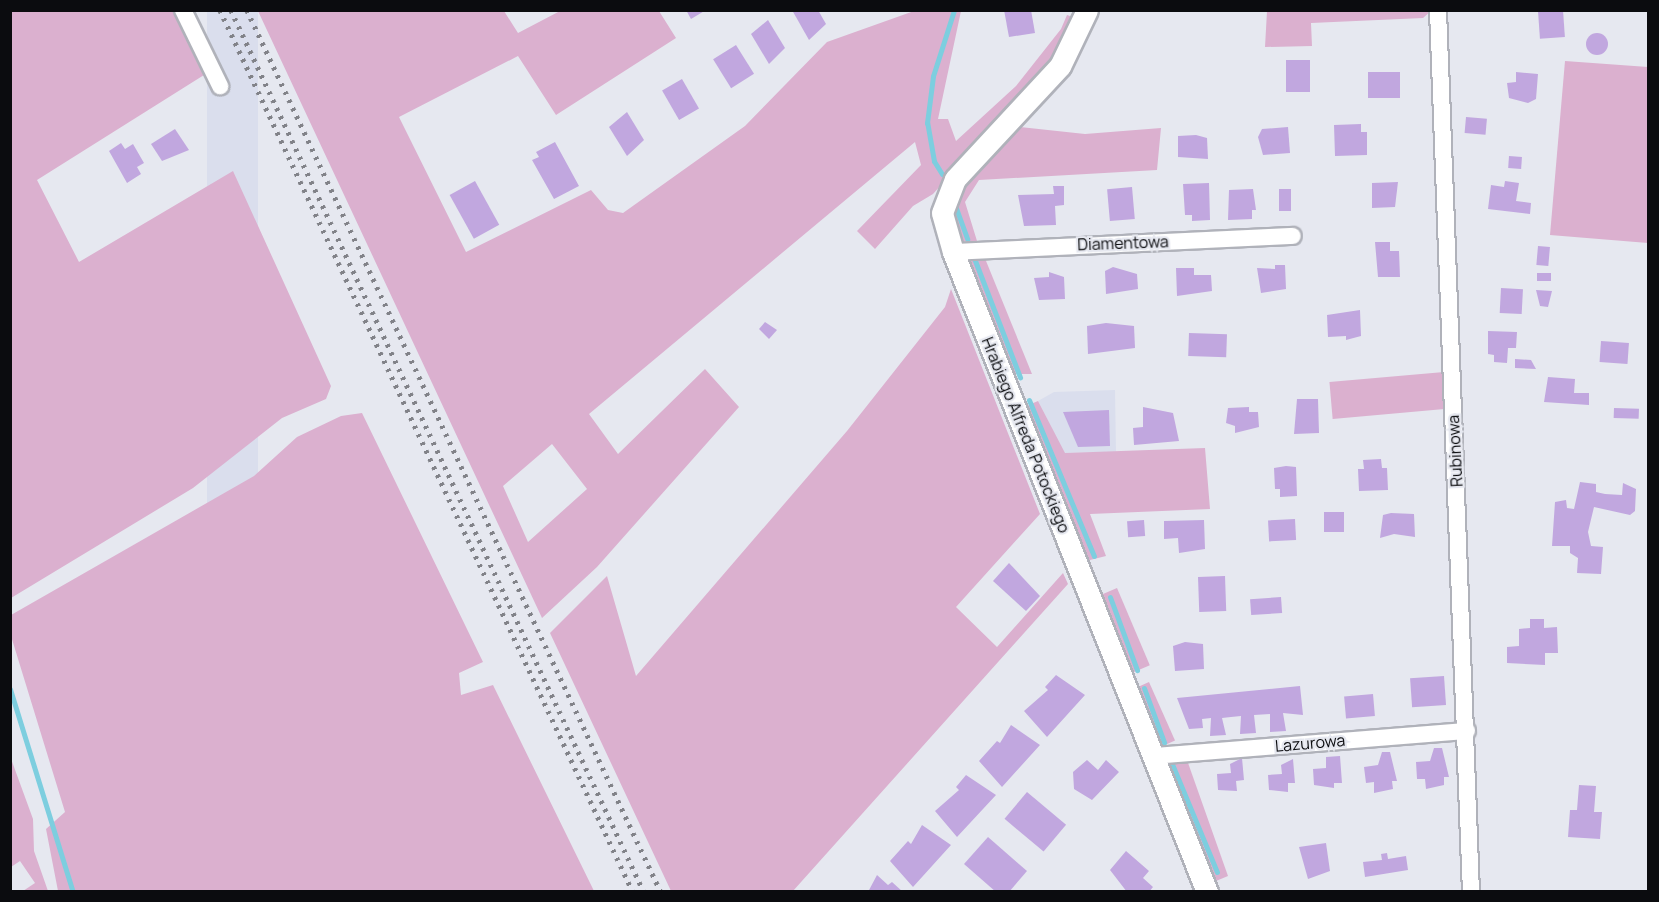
<!DOCTYPE html>
<style>
body{margin:0}
#map{position:relative;width:1659px;height:902px;overflow:hidden;background:#e6e8f0;font-family:Manrope,sans-serif}
div>[style]{position:absolute}
.built>*{inset:0;background:#dadeed;transform-origin:0 0}
.green>*{inset:0;background:#dbb0cf;transform-origin:0 0}
.stream>*{height:5px;margin:-2.5px;padding:0 2.5px;transform-origin:2.5px;border-radius:2.5px;background:#7dcedf}
.building>*{inset:0;background:#c1a7df;transform-origin:0 0}
.round{border-radius:50%}
.roads{filter:drop-shadow(2px 0 #b0b2ba) drop-shadow(-2px 0 #b0b2ba) drop-shadow(0 2px #b0b2ba) drop-shadow(0 -2px #b0b2ba)}
.minor>*{height:16px;margin:-8px;padding:0 8px;transform-origin:8px;border-radius:8px;background:#fff}
.tertiary>*{height:21px;margin:-10.5px;padding:0 10.5px;transform-origin:10.5px;border-radius:10.5px;background:#fff}
.rail>*{height:4.5px;margin-top:-2.25px;transform-origin:0;background:repeating-linear-gradient(90deg,#818288 0 3px,transparent 0 9px)}
span{translate:-50% -50%;white-space:nowrap;text-align:center;line-height:1.15;-webkit-text-stroke:4.5px #e6e8f0;paint-order:stroke}
.street-label{font-size:16px;color:#0b0c0f}
.frame{position:absolute;inset:0;border:12px solid #0b0c0f;pointer-events:none}
</style>
<div id="map">
<div class="built">
<div style="left:207px;top:11px;width:51px;height:972px"></div>
<div style="clip-path:polygon(1115px 390px,1116px 452px,1064px 453px,1038px 401px,1054px 392px)"></div>
</div>
<div class="green">
<div style="clip-path:polygon(11px 11px,174px 11px,204px 75px,37px 180px,79px 262px,233px 171px,331px 386px,326px 399px,282px 418px,193px 488px,11px 598px)"></div>
<div style="clip-path:polygon(evenodd,258px 11px,504px 11px,518px 33px,560px 11px,659px 11px,676px 38px,556px 115px,518px 56px,399px 117px,466px 252px,591px 190px,608px 210px,623px 213px,745px 126px,827px 42px,914px 11px,961px 11px,938px 119px,948px 119px,956px 141px,1016px 86px,1061px 29px,1067px 15px,1076px 18px,1064px 48px,933px 194px,913px 206px,875px 249px,857px 231px,921px 165px,915px 142px,589px 414px,618px 454px,705px 369px,739px 407px,597px 567px,542px 618px,258px 11px,552px 444px,587px 489px,528px 542px,503px 486px,552px 444px)"></div>
<div style="clip-path:polygon(1267px 11px,1431px 11px,1423px 18px,1311px 23px,1312px 46px,1265px 47px)"></div>
<div style="clip-path:polygon(1565px 61px,1648px 67px,1648px 243px,1550px 235px)"></div>
<div style="clip-path:polygon(1020px 127px,1085px 134px,1161px 128px,1157px 170px,979px 180px,965px 202px,977px 241px,963px 241px,955px 215px,957px 202px,968px 182px)"></div>
<div style="clip-path:polygon(984px 256px,1032px 374px,1011px 374px,970px 259px)"></div>
<div style="clip-path:polygon(951px 289px,1040px 514px,956px 607px,997px 647px,1063px 573px,1068px 584px,793px 891px,671px 891px,550px 633px,607px 576px,636px 676px,847px 431px,945px 307px)"></div>
<div style="left:1444px;top:372px;width:37px;height:115px;rotate:85deg"></div>
<div style="clip-path:polygon(1038px 401px,1065px 453px,1205px 448px,1210px 509px,1090px 514px,1106px 556px,1086px 561px,1024px 407px)"></div>
<div style="clip-path:polygon(362px 413px,483px 662px,459px 673px,461px 695px,493px 685px,594px 891px,58px 891px,46px 829px,65px 812px,11px 636px,11px 615px,254px 476px,297px 437px,341px 416px)"></div>
<div style="left:1117px;top:588px;width:84px;height:19px;rotate:67deg"></div>
<div style="left:1149px;top:682px;width:64px;height:14px;rotate:66deg"></div>
<div style="clip-path:polygon(10px 756px,33px 819px,34px 851px,48px 891px,23px 891px,35px 883px,20px 861px,11px 867px)"></div>
<div style="clip-path:polygon(1176px 757px,1187px 760px,1228px 876px,1216px 881px,1167px 765px)"></div>
</div>
<div class="stream">
<div style="left:942px;top:174px;width:15px;rotate:-122deg"></div>
<div style="left:934px;top:161px;width:39px;rotate:-100deg"></div>
<div style="left:927px;top:123px;width:47px;rotate:-82.7deg"></div>
<div style="left:933px;top:76px;width:69px;rotate:-72.3deg"></div>
<div style="left:956px;top:208px;width:33px;rotate:70deg"></div>
<div style="left:974px;top:258px;width:128px;rotate:68.9deg"></div>
<div style="left:1029px;top:400px;width:169px;rotate:67.4deg"></div>
<div style="left:1110px;top:597px;width:78px;rotate:69.7deg"></div>
<div style="left:1144px;top:688px;width:58px;rotate:69.7deg"></div>
<div style="left:10px;top:689px;width:213px;rotate:72.8deg"></div>
<div style="left:1172px;top:764px;width:117px;rotate:67.4deg"></div>
</div>
<div class="building">
<div style="clip-path:polygon(686px 10px,706px 10px,691px 19px)"></div>
<div style="clip-path:polygon(792px 10px,818px 10px,826px 24px,809px 40px)"></div>
<div style="clip-path:polygon(1004px 10px,1031px 10px,1035px 33px,1009px 37px)"></div>
<div style="left:1563px;top:10px;width:27px;height:25px;rotate:86deg"></div>
<div style="clip-path:polygon(768px 20px,785px 48px,769px 64px,751px 34px)"></div>
<div class="round" style="left:1586px;top:33px;width:22px;height:22px"></div>
<div style="left:736px;top:45px;width:34px;height:27px;rotate:58deg"></div>
<div style="left:1286px;top:60px;width:24px;height:32px"></div>
<div style="left:1368px;top:72px;width:32px;height:26px"></div>
<div style="clip-path:polygon(1516px 72px,1538px 74px,1536px 99px,1528px 103px,1509px 98px,1507px 83px,1516px 82px)"></div>
<div style="left:682px;top:79px;width:34px;height:23px;rotate:60deg"></div>
<div style="clip-path:polygon(627px 112px,644px 140px,627px 156px,609px 127px)"></div>
<div style="left:1466px;top:117px;width:21px;height:16px;rotate:5deg"></div>
<div style="clip-path:polygon(1361px 124px,1361px 132px,1367px 132px,1367px 155px,1335px 156px,1334px 125px)"></div>
<div style="clip-path:polygon(1288px 127px,1290px 153px,1263px 155px,1258px 137px,1262px 129px)"></div>
<div style="clip-path:polygon(175px 129px,189px 150px,162px 161px,151px 144px)"></div>
<div style="clip-path:polygon(1196px 135px,1207px 138px,1208px 159px,1178px 157px,1178px 136px)"></div>
<div style="clip-path:polygon(555px 142px,579px 186px,554px 199px,532px 160px,539px 157px,536px 152px)"></div>
<div style="clip-path:polygon(121px 143px,125px 149px,133px 144px,144px 163px,137px 167px,141px 174px,127px 183px,109px 151px)"></div>
<div style="left:1509px;top:156px;width:13px;height:12px;rotate:4deg"></div>
<div style="left:475px;top:181px;width:50px;height:29px;rotate:61deg"></div>
<div style="clip-path:polygon(1505px 181px,1519px 183px,1516px 201px,1531px 203px,1530px 214px,1488px 209px,1491px 185px,1504px 187px)"></div>
<div style="clip-path:polygon(1398px 182px,1395px 207px,1372px 208px,1372px 183px)"></div>
<div style="clip-path:polygon(1209px 183px,1210px 220px,1192px 221px,1192px 215px,1185px 215px,1183px 184px)"></div>
<div style="clip-path:polygon(1053px 186px,1064px 186px,1064px 205px,1055px 206px,1056px 225px,1024px 226px,1018px 195px,1054px 194px)"></div>
<div style="left:1132px;top:187px;width:32px;height:25px;rotate:85deg"></div>
<div style="clip-path:polygon(1253px 189px,1256px 210px,1252px 210px,1252px 219px,1228px 220px,1229px 190px)"></div>
<div style="left:1279px;top:189px;width:12px;height:22px"></div>
<div style="clip-path:polygon(1375px 242px,1390px 242px,1390px 251px,1399px 251px,1400px 277px,1378px 277px)"></div>
<div style="left:1538px;top:246px;width:12px;height:19px;rotate:5deg"></div>
<div style="clip-path:polygon(1275px 265px,1285px 265px,1286px 289px,1261px 293px,1257px 268px,1275px 269px)"></div>
<div style="clip-path:polygon(1113px 267px,1137px 274px,1138px 289px,1106px 294px,1105px 271px)"></div>
<div style="clip-path:polygon(1176px 268px,1194px 268px,1194px 275px,1211px 275px,1212px 291px,1177px 296px)"></div>
<div style="clip-path:polygon(1049px 272px,1064px 277px,1065px 299px,1039px 300px,1034px 278px,1049px 277px)"></div>
<div style="left:1537px;top:273px;width:14px;height:8px"></div>
<div style="left:1501px;top:288px;width:22px;height:25px;rotate:3deg"></div>
<div style="clip-path:polygon(1536px 290px,1552px 291px,1548px 307px,1540px 306px)"></div>
<div style="clip-path:polygon(1360px 310px,1361px 336px,1346px 340px,1346px 336px,1328px 337px,1327px 315px)"></div>
<div style="clip-path:polygon(765px 322px,777px 330px,769px 339px,759px 329px)"></div>
<div style="clip-path:polygon(1106px 323px,1134px 326px,1135px 348px,1088px 354px,1087px 326px)"></div>
<div style="clip-path:polygon(1488px 331px,1517px 332px,1516px 348px,1508px 348px,1507px 363px,1494px 362px,1494px 355px,1488px 354px)"></div>
<div style="left:1189px;top:333px;width:38px;height:23px;rotate:2deg"></div>
<div style="left:1601px;top:341px;width:28px;height:21px;rotate:4deg"></div>
<div style="clip-path:polygon(1515px 359px,1531px 360px,1536px 369px,1515px 368px)"></div>
<div style="clip-path:polygon(1548px 377px,1575px 379px,1574px 393px,1589px 393px,1589px 405px,1544px 402px)"></div>
<div style="clip-path:polygon(1297px 399px,1318px 399px,1319px 433px,1294px 434px)"></div>
<div style="clip-path:polygon(1143px 407px,1173px 413px,1179px 441px,1134px 445px,1133px 428px,1143px 427px)"></div>
<div style="clip-path:polygon(1249px 407px,1249px 412px,1258px 412px,1259px 427px,1235px 433px,1235px 426px,1226px 423px,1228px 408px)"></div>
<div style="left:1614px;top:408px;width:25px;height:10px;rotate:2deg"></div>
<div style="clip-path:polygon(1109px 410px,1110px 446px,1078px 447px,1063px 412px)"></div>
<div style="clip-path:polygon(1381px 459px,1382px 468px,1387px 468px,1388px 490px,1359px 491px,1358px 469px,1364px 469px,1363px 460px)"></div>
<div style="clip-path:polygon(1286px 466px,1296px 467px,1297px 496px,1280px 497px,1280px 489px,1275px 489px,1274px 468px)"></div>
<div style="clip-path:polygon(1580px 482px,1596px 484px,1596px 492px,1605px 494px,1622px 495px,1623px 483px,1636px 489px,1635px 511px,1630px 515px,1594px 507px,1588px 532px,1591px 546px,1603px 547px,1601px 574px,1577px 573px,1578px 558px,1570px 553px,1570px 546px,1552px 546px,1555px 502px,1566px 500px,1567px 508px,1574px 509px)"></div>
<div style="left:1344px;top:512px;width:20px;height:20px;rotate:90deg"></div>
<div style="clip-path:polygon(1391px 513px,1414px 514px,1415px 537px,1394px 534px,1380px 538px,1383px 515px)"></div>
<div style="left:1295px;top:519px;width:21px;height:27px;rotate:87deg"></div>
<div style="left:1144px;top:520px;width:16px;height:17px;rotate:86deg"></div>
<div style="clip-path:polygon(1204px 520px,1205px 549px,1179px 553px,1178px 538px,1164px 539px,1164px 521px)"></div>
<div style="clip-path:polygon(1009px 563px,1040px 596px,1026px 611px,993px 581px)"></div>
<div style="left:1225px;top:576px;width:35px;height:27px;rotate:88deg"></div>
<div style="left:1281px;top:597px;width:16px;height:31px;rotate:86deg"></div>
<div style="clip-path:polygon(1530px 619px,1544px 619px,1544px 628px,1557px 627px,1558px 653px,1545px 653px,1545px 665px,1507px 663px,1507px 647px,1519px 646px,1519px 629px,1530px 628px)"></div>
<div style="clip-path:polygon(1185px 642px,1203px 644px,1204px 669px,1175px 671px,1173px 646px)"></div>
<div style="clip-path:polygon(1056px 675px,1085px 695px,1047px 737px,1024px 711px,1048px 690px,1045px 687px)"></div>
<div style="left:1444px;top:676px;width:29px;height:34px;rotate:86deg"></div>
<div style="clip-path:polygon(1300px 686px,1303px 715px,1283px 713px,1286px 731px,1270px 732px,1270px 714px,1254px 715px,1256px 733px,1240px 734px,1241px 716px,1231px 717px,1222px 718px,1226px 735px,1210px 736px,1211px 718px,1202px 719px,1203px 728px,1189px 729px,1177px 698px)"></div>
<div style="left:1373px;top:694px;width:22px;height:29px;rotate:85deg"></div>
<div style="clip-path:polygon(1011px 725px,1040px 745px,1002px 787px,979px 761px,997px 741px,1000px 743px)"></div>
<div style="clip-path:polygon(1434px 748px,1442px 748px,1449px 777px,1444px 777px,1444px 785px,1426px 789px,1425px 779px,1417px 779px,1416px 762px,1430px 761px)"></div>
<div style="clip-path:polygon(1382px 752px,1390px 752px,1397px 781px,1392px 781px,1393px 789px,1374px 793px,1374px 782px,1366px 783px,1364px 767px,1378px 765px)"></div>
<div style="clip-path:polygon(1340px 756px,1342px 783px,1334px 783px,1334px 788px,1314px 785px,1313px 769px,1326px 768px,1326px 757px)"></div>
<div style="clip-path:polygon(1242px 758px,1244px 780px,1236px 781px,1237px 791px,1218px 790px,1217px 774px,1231px 773px,1230px 764px)"></div>
<div style="clip-path:polygon(1293px 759px,1295px 783px,1288px 783px,1288px 792px,1269px 790px,1268px 775px,1282px 774px,1281px 765px)"></div>
<div style="clip-path:polygon(1087px 760px,1098px 770px,1106px 760px,1119px 772px,1092px 800px,1074px 789px,1073px 772px)"></div>
<div style="clip-path:polygon(966px 775px,996px 795px,957px 837px,935px 811px,959px 790px,956px 787px)"></div>
<div style="clip-path:polygon(1579px 785px,1596px 786px,1594px 812px,1602px 812px,1600px 839px,1568px 837px,1570px 810px,1577px 810px)"></div>
<div style="left:1027px;top:792px;width:51px;height:35px;rotate:40deg"></div>
<div style="clip-path:polygon(922px 825px,951px 845px,913px 887px,890px 861px,908px 841px,911px 844px)"></div>
<div style="clip-path:polygon(988px 837px,1027px 871px,1009px 892px,996px 892px,964px 864px)"></div>
<div style="clip-path:polygon(1326px 843px,1330px 871px,1308px 879px,1299px 847px)"></div>
<div style="clip-path:polygon(1126px 851px,1149px 871px,1143px 878px,1153px 887px,1149px 892px,1127px 892px,1110px 870px)"></div>
<div style="clip-path:polygon(1387px 853px,1388px 859px,1406px 856px,1408px 870px,1365px 877px,1363px 862px,1382px 860px,1381px 854px)"></div>
<div style="clip-path:polygon(877px 875px,888px 885px,892px 882px,903px 892px,868px 892px)"></div>
</div>
<div class="roads">
<div class="minor">
<div style="left:183px;top:10px;width:85px;rotate:64deg"></div>
<div style="left:1438px;top:10px;width:883px;rotate:87.86deg"></div>
<div style="left:953px;top:252px;width:340px;rotate:-2.7deg"></div>
<div style="left:1154px;top:756px;width:314px;rotate:-4.6deg"></div>
</div>
<div class="tertiary">
<div style="left:1087px;top:10px;width:62px;rotate:115.7deg"></div>
<div style="left:1060px;top:66px;width:154px;rotate:132.9deg"></div>
<div style="left:955px;top:179px;width:36px;rotate:111deg"></div>
<div style="left:942px;top:213px;width:41px;rotate:74.2deg"></div>
<div style="left:953px;top:252px;width:689px;rotate:68.35deg"></div>
</div>
</div>
<div class="rail">
<div style="left:220px;top:10px;width:974px;rotate:64.91deg"></div>
<div style="left:231px;top:10px;width:974px;rotate:64.91deg"></div>
<div style="left:247px;top:10px;width:974px;rotate:64.86deg"></div>
</div>
<div class="street-label">
<span style="left:1123px;top:243px;rotate:-2deg">Diamentowa</span>
<span style="left:1026px;top:435px;rotate:68deg">Hrabiego Alfreda Potockiego</span>
<span style="left:1455px;top:451px;rotate:-93deg">Rubinowa</span>
<span style="left:1310px;top:743px;rotate:-5deg">Lazurowa</span>
</div>
<div class="frame"></div>
</div>
